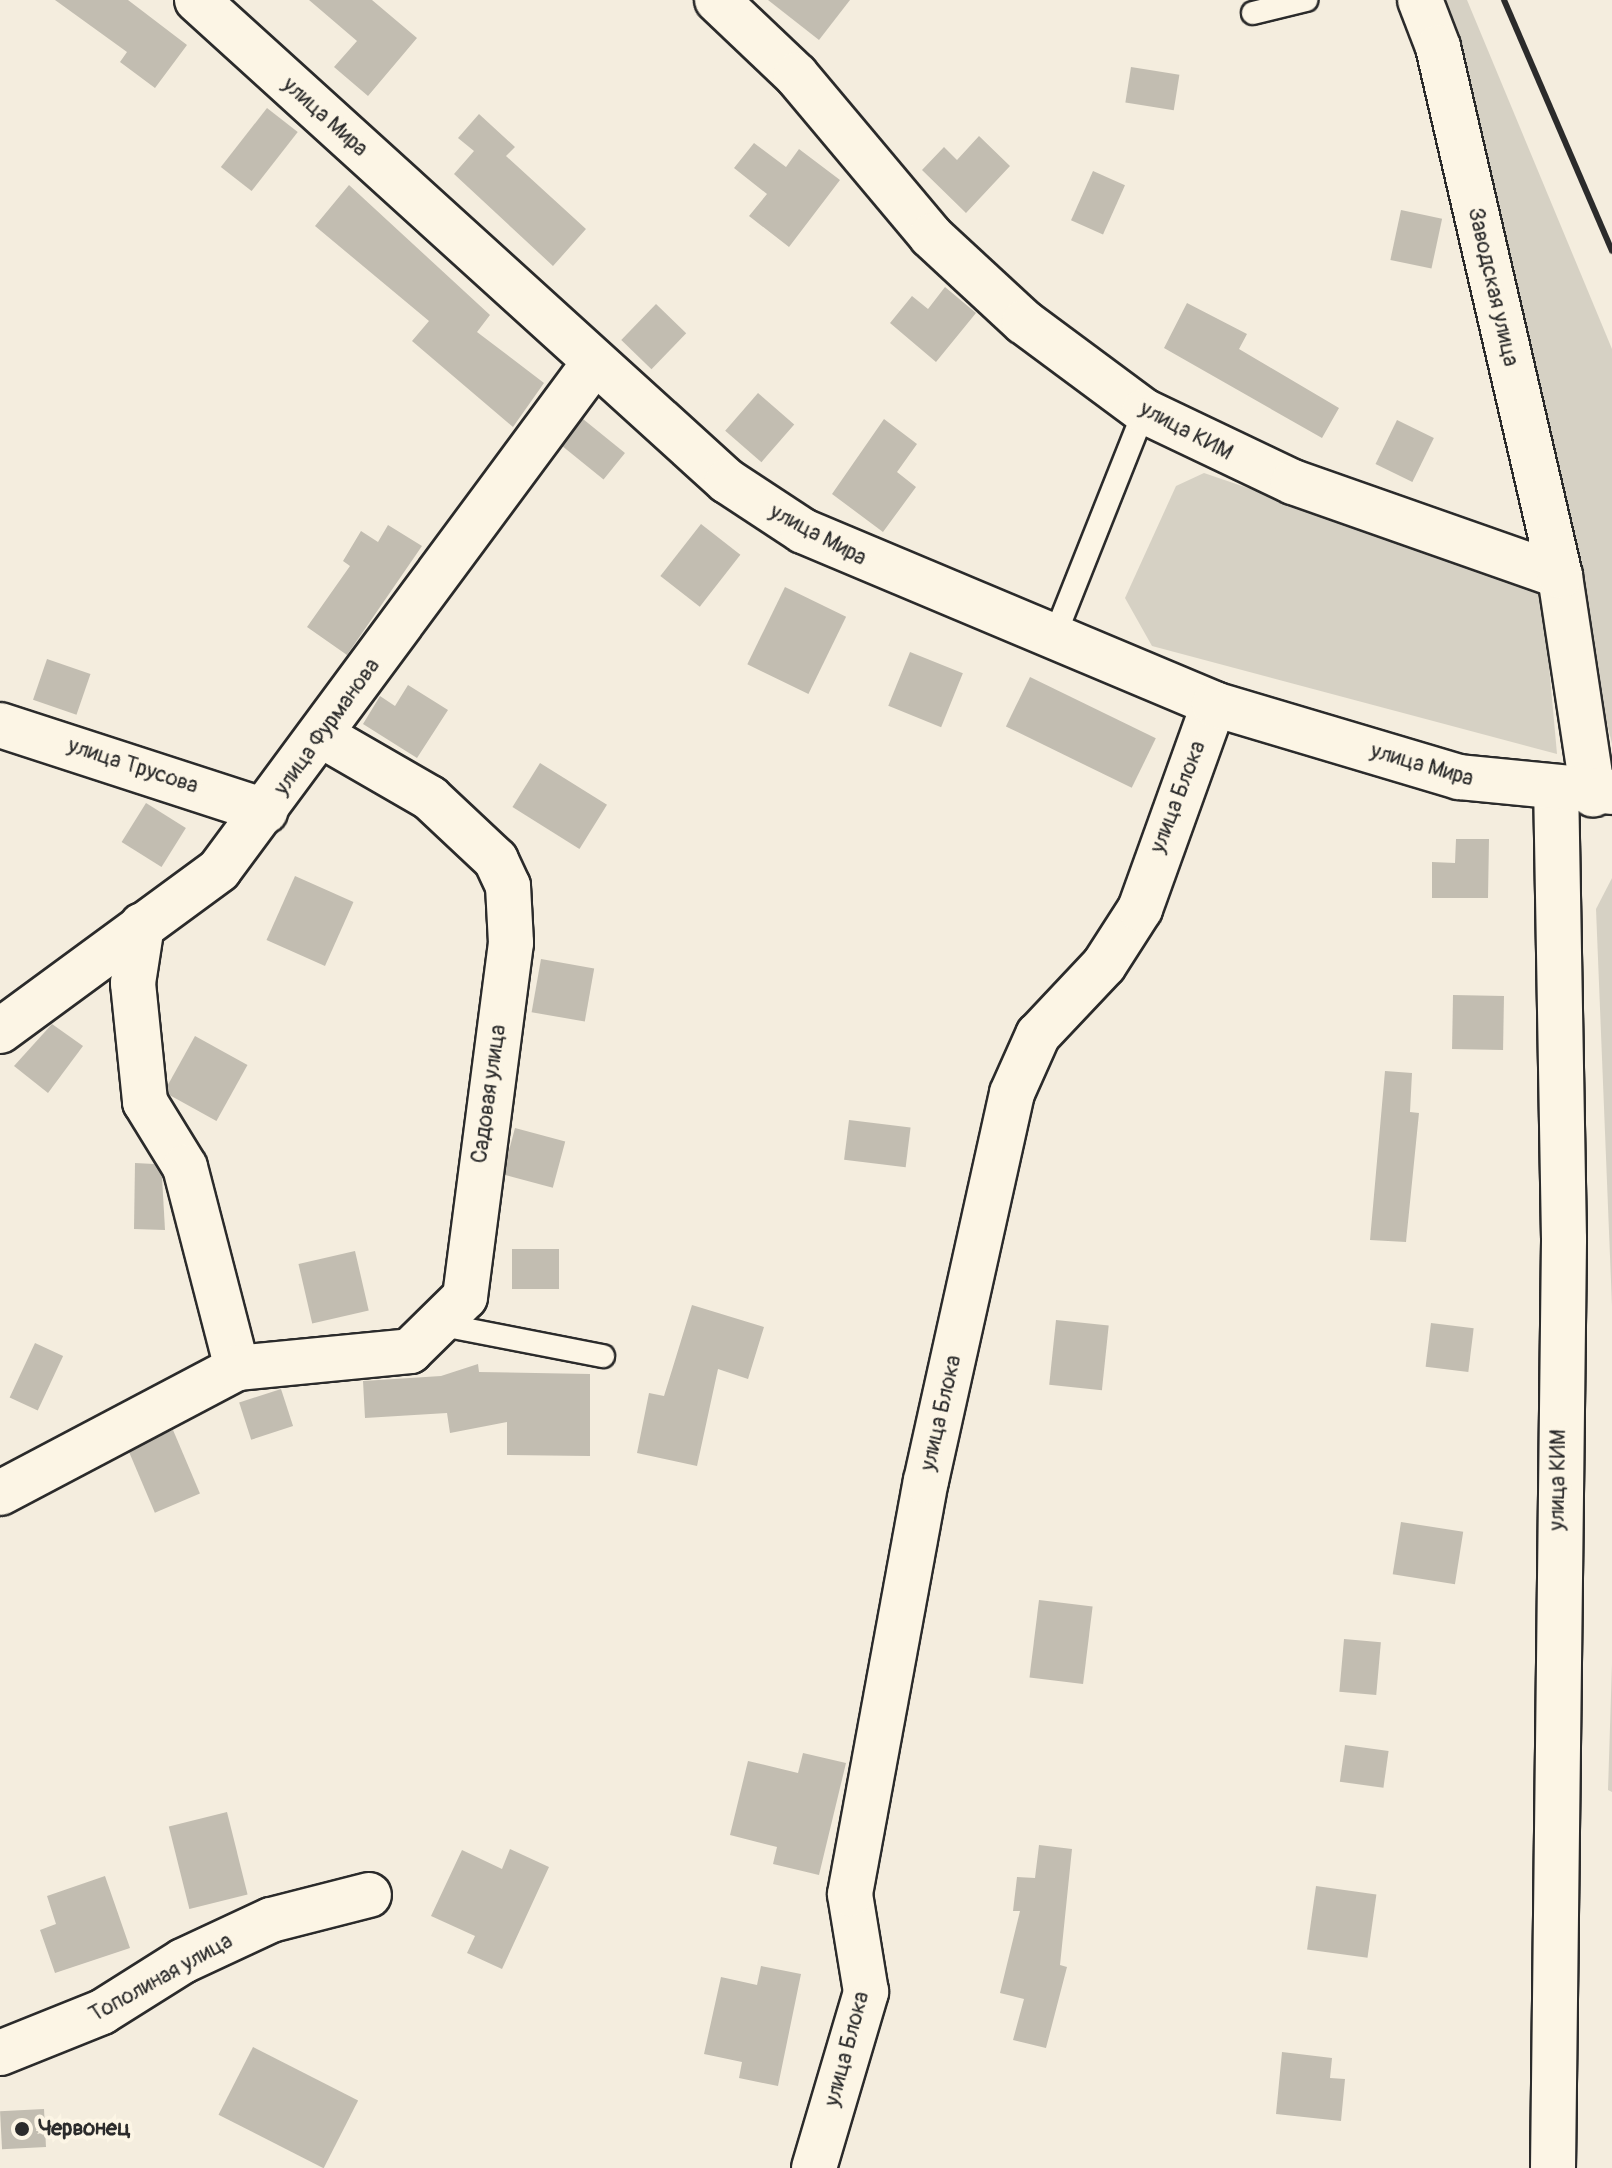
<!DOCTYPE html>
<meta charset="utf-8">
<style>
body{margin:0}
#map{position:relative;width:1612px;height:2168px;overflow:hidden;background:#f4edde;font-family:Pangolin,sans-serif}
div>[style]{position:absolute}
.green>*{inset:0;background:#d6d1c4}
.building>*{inset:0;background:#c2bdb1;transform-origin:0 0}
.roads{filter:drop-shadow(2px 0 #2b2b2b) drop-shadow(-2px 0 #2b2b2b) drop-shadow(0 2px #2b2b2b) drop-shadow(0 -2px #2b2b2b)}
.lane>*{height:22px;margin:-11px;padding:0 11px;transform-origin:11px;border-radius:11px;background:#fcf5e5}
.street>*{height:44px;margin:-22px;padding:0 22px;transform-origin:22px;border-radius:22px;background:#fcf5e5}
.secondary>*{height:44px;margin:-22px;padding:0 22px;transform-origin:22px;border-radius:22px;background:#fcf5e5}
.rail>*{height:6px;margin:-3px;padding:0 3px;transform-origin:3px;border-radius:3px;background:#2b2b2b}
.dots>*{width:22px;height:22px;translate:-50% -50%;box-sizing:border-box;border:4px solid #fcf5e5;border-radius:50%}
span{translate:-50% -50%;white-space:nowrap;text-align:center;line-height:1.15;-webkit-text-stroke:8px #fcf5e5;paint-order:stroke}
.street-label{font-size:22px;color:#2b2b2b}
.poi-label{font-size:22px;color:#2b2b2b;font-weight:700}
.left{translate:0 -50%;text-align:left}
</style>
<div id="map">
<div class="green">
<div style="clip-path:polygon(1430px 0,1467px 0,1612px 349px,1612px 744px)"></div>
<div style="clip-path:polygon(1204px 473px,1542px 588px,1557px 754px,1152px 646px,1125px 598px,1176px 486px)"></div>
<div style="clip-path:polygon(1612px 878px,1612px 1306px,1596px 909px)"></div>
<div style="clip-path:polygon(1612px 1664px,1612px 1792px,1608px 1790px)"></div>
</div>
<div class="building">
<div style="clip-path:polygon(55px 0,128px 0,187px 45px,155px 88px,120px 62px,127px 52px)"></div>
<div style="clip-path:polygon(309px 0,372px 0,417px 38px,368px 96px,334px 67px,357px 41px)"></div>
<div style="clip-path:polygon(768px 0,850px 0,819px 40px)"></div>
<div style="left:1131px;top:67px;width:49px;height:36px;rotate:9deg"></div>
<div style="left:267px;top:108px;width:39px;height:75px;rotate:38deg"></div>
<div style="clip-path:polygon(479px 114px,515px 147px,506px 156px,586px 229px,553px 266px,454px 174px,474px 151px,458px 138px)"></div>
<div style="clip-path:polygon(979px 136px,1010px 166px,966px 213px,922px 170px,944px 147px,957px 160px)"></div>
<div style="clip-path:polygon(754px 143px,786px 167px,799px 149px,840px 180px,789px 247px,749px 216px,767px 194px,734px 168px)"></div>
<div style="left:1093px;top:171px;width:35px;height:54px;rotate:24deg"></div>
<div style="clip-path:polygon(349px 185px,490px 315px,477px 332px,544px 383px,513px 427px,412px 341px,429px 321px,315px 226px)"></div>
<div style="left:1401px;top:210px;width:42px;height:51px;rotate:12deg"></div>
<div style="clip-path:polygon(945px 287px,976px 313px,936px 362px,890px 323px,912px 296px,928px 309px)"></div>
<div style="clip-path:polygon(1187px 303px,1247px 334px,1239px 349px,1339px 408px,1322px 438px,1164px 348px)"></div>
<div style="left:656px;top:304px;width:42px;height:50px;rotate:44deg"></div>
<div style="left:758px;top:393px;width:48px;height:50px;rotate:41deg"></div>
<div style="left:583px;top:419px;width:54px;height:34px;rotate:39deg"></div>
<div style="clip-path:polygon(884px 419px,917px 444px,897px 472px,916px 487px,883px 532px,832px 494px)"></div>
<div style="left:1397px;top:420px;width:41px;height:49px;rotate:26deg"></div>
<div style="left:701px;top:524px;width:50px;height:66px;rotate:38deg"></div>
<div style="clip-path:polygon(388px 525px,422px 546px,347px 655px,307px 627px,350px 566px,343px 561px,361px 531px,378px 542px)"></div>
<div style="left:785px;top:587px;width:68px;height:86px;rotate:26deg"></div>
<div style="left:910px;top:652px;width:57px;height:58px;rotate:22deg"></div>
<div style="left:47px;top:659px;width:46px;height:43px;rotate:19deg"></div>
<div style="left:1030px;top:677px;width:140px;height:55px;rotate:26deg"></div>
<div style="clip-path:polygon(408px 685px,448px 710px,417px 758px,363px 724px,380px 696px,395px 706px)"></div>
<div style="left:540px;top:763px;width:79px;height:52px;rotate:32deg"></div>
<div style="left:146px;top:803px;width:47px;height:46px;rotate:32deg"></div>
<div style="clip-path:polygon(1456px 839px,1489px 839px,1488px 898px,1432px 898px,1432px 862px,1455px 863px)"></div>
<div style="left:295px;top:876px;width:64px;height:70px;rotate:24deg"></div>
<div style="left:541px;top:959px;width:54px;height:54px;rotate:10deg"></div>
<div style="left:1453px;top:995px;width:51px;height:54px;rotate:1deg"></div>
<div style="clip-path:polygon(52px 1024px,83px 1046px,48px 1093px,14px 1066px)"></div>
<div style="left:195px;top:1036px;width:60px;height:64px;rotate:29deg"></div>
<div style="clip-path:polygon(1385px 1071px,1412px 1073px,1410px 1112px,1419px 1113px,1406px 1242px,1370px 1240px)"></div>
<div style="left:849px;top:1120px;width:62px;height:40px;rotate:7deg"></div>
<div style="left:515px;top:1128px;width:52px;height:48px;rotate:15deg"></div>
<div style="clip-path:polygon(135px 1163px,154px 1164px,162px 1177px,165px 1230px,134px 1229px)"></div>
<div style="left:512px;top:1249px;width:47px;height:40px"></div>
<div style="left:355px;top:1251px;width:61px;height:58px;rotate:77deg"></div>
<div style="clip-path:polygon(692px 1305px,764px 1327px,748px 1379px,718px 1369px,697px 1466px,637px 1453px,649px 1393px,664px 1396px)"></div>
<div style="left:1056px;top:1320px;width:53px;height:65px;rotate:6deg"></div>
<div style="left:1431px;top:1323px;width:43px;height:44px;rotate:7deg"></div>
<div style="left:35px;top:1343px;width:31px;height:60px;rotate:25deg"></div>
<div style="clip-path:polygon(478px 1364px,479px 1372px,590px 1374px,590px 1456px,507px 1455px,507px 1422px,450px 1433px,447px 1413px,365px 1418px,363px 1381px,441px 1376px)"></div>
<div style="left:281px;top:1389px;width:39px;height:44px;rotate:72deg"></div>
<div style="left:173px;top:1430px;width:69px;height:49px;rotate:67deg"></div>
<div style="left:1401px;top:1522px;width:63px;height:53px;rotate:9deg"></div>
<div style="left:1039px;top:1600px;width:54px;height:78px;rotate:7deg"></div>
<div style="left:1344px;top:1639px;width:37px;height:53px;rotate:5deg"></div>
<div style="left:1345px;top:1745px;width:44px;height:37px;rotate:8deg"></div>
<div style="clip-path:polygon(803px 1753px,846px 1763px,819px 1875px,773px 1864px,777px 1847px,730px 1835px,748px 1761px,798px 1773px)"></div>
<div style="left:227px;top:1812px;width:85px;height:60px;rotate:76deg"></div>
<div style="clip-path:polygon(1039px 1845px,1072px 1849px,1060px 1965px,1067px 1967px,1046px 2048px,1013px 2040px,1024px 1999px,1000px 1993px,1020px 1911px,1013px 1911px,1017px 1877px,1035px 1878px)"></div>
<div style="clip-path:polygon(510px 1849px,549px 1867px,502px 1969px,467px 1953px,475px 1936px,431px 1916px,462px 1850px,502px 1869px)"></div>
<div style="clip-path:polygon(105px 1876px,130px 1948px,55px 1973px,40px 1930px,56px 1924px,47px 1896px)"></div>
<div style="left:1316px;top:1886px;width:61px;height:64px;rotate:8deg"></div>
<div style="clip-path:polygon(761px 1966px,801px 1974px,778px 2086px,739px 2078px,742px 2062px,704px 2054px,721px 1977px,757px 1985px)"></div>
<div style="left:253px;top:2047px;width:118px;height:76px;rotate:27deg"></div>
<div style="clip-path:polygon(1282px 2052px,1332px 2058px,1330px 2078px,1345px 2079px,1341px 2121px,1276px 2114px)"></div>
<div style="left:44px;top:2109px;width:38px;height:44px;rotate:87deg"></div>
</div>
<div class="roads">
<div class="lane">
<div style="left:1253px;top:13px;width:55px;rotate:-13.8deg"></div>
<div style="left:1053px;top:640px;width:246px;rotate:-68.3deg"></div>
<div style="left:443px;top:1325px;width:163px;rotate:11deg"></div>
</div>
<div class="street">
<div style="left:717px;top:0;width:109px;rotate:43.5deg"></div>
<div style="left:796px;top:75px;width:210px;rotate:50deg"></div>
<div style="left:931px;top:236px;width:127px;rotate:42.8deg"></div>
<div style="left:1024px;top:322px;width:149px;rotate:36.6deg"></div>
<div style="left:1144px;top:411px;width:165px;rotate:25.5deg"></div>
<div style="left:1293px;top:482px;width:283px;rotate:19.4deg"></div>
<div style="left:1560px;top:576px;width:221px;rotate:81.4deg"></div>
<div style="left:1420px;top:0;width:50px;rotate:69deg"></div>
<div style="left:1438px;top:47px;width:543px;rotate:77.01deg"></div>
<div style="left:0;top:725px;width:279px;rotate:18deg"></div>
<div style="left:142px;top:925px;width:59px;rotate:98.8deg"></div>
<div style="left:133px;top:983px;width:120px;rotate:84.2deg"></div>
<div style="left:145px;top:1102px;width:76px;rotate:58.4deg"></div>
<div style="left:185px;top:1167px;width:208px;rotate:75.5deg"></div>
<div style="left:0;top:1031px;width:272px;rotate:-36.3deg"></div>
<div style="left:219px;top:870px;width:631px;rotate:-53.51deg"></div>
<div style="left:0;top:1493px;width:268px;rotate:-27.8deg"></div>
<div style="left:237px;top:1368px;width:174px;rotate:-5.6deg"></div>
<div style="left:410px;top:1351px;width:77px;rotate:-44.5deg"></div>
<div style="left:465px;top:1297px;width:357px;rotate:-82.6deg"></div>
<div style="left:511px;top:943px;width:57px;rotate:-93deg"></div>
<div style="left:508px;top:886px;width:29px;rotate:-115deg"></div>
<div style="left:496px;top:860px;width:91px;rotate:-136.8deg"></div>
<div style="left:430px;top:798px;width:126px;rotate:-150deg"></div>
<div style="left:0;top:2053px;width:110px;rotate:-21.9deg"></div>
<div style="left:102px;top:2012px;width:96px;rotate:-32.2deg"></div>
<div style="left:183px;top:1961px;width:97px;rotate:-25deg"></div>
<div style="left:271px;top:1920px;width:101px;rotate:-14.3deg"></div>
<div style="left:814px;top:2168px;width:184px;rotate:-73.5deg"></div>
<div style="left:866px;top:1992px;width:99px;rotate:-99.3deg"></div>
<div style="left:850px;top:1894px;width:420px;rotate:-79.6deg"></div>
<div style="left:926px;top:1481px;width:397px;rotate:-77.5deg"></div>
<div style="left:1012px;top:1093px;width:64px;rotate:-65.9deg"></div>
<div style="left:1038px;top:1035px;width:96px;rotate:-46.7deg"></div>
<div style="left:1104px;top:965px;width:67px;rotate:-57.3deg"></div>
<div style="left:1140px;top:909px;width:218px;rotate:-70.2deg"></div>
<div style="left:1553px;top:2168px;width:929px;rotate:-89.32deg"></div>
<div style="left:1564px;top:1239px;width:447px;rotate:-91deg"></div>
</div>
<div class="secondary">
<div style="left:197px;top:0;width:716px;rotate:42.23deg"></div>
<div style="left:727px;top:481px;width:91px;rotate:33.3deg"></div>
<div style="left:803px;top:531px;width:446px;rotate:22.8deg"></div>
<div style="left:1214px;top:704px;width:256px;rotate:16.6deg"></div>
<div style="left:1459px;top:777px;width:154px;rotate:5.6deg"></div>
</div>
</div>
<div class="rail">
<div style="left:1504px;top:0;width:273px;rotate:66.7deg"></div>
</div>
<div class="dots">
<div style="left:22px;top:2129px;background:#2b2b2b"></div>
</div>
<div class="street-label">
<span style="left:325px;top:117px;rotate:42deg">улица Мира</span>
<span style="left:1493px;top:287px;rotate:77deg">Заводская улица</span>
<span style="left:1186px;top:431px;rotate:28deg">улица КИМ</span>
<span style="left:818px;top:535px;rotate:28deg">улица Мира</span>
<span style="left:327px;top:727px;rotate:-54deg">улица Фурманова</span>
<span style="left:1422px;top:765px;rotate:16deg">улица Мира</span>
<span style="left:133px;top:766px;rotate:18deg">улица Трусова</span>
<span style="left:1178px;top:797px;rotate:-69deg">улица Блока</span>
<span style="left:489px;top:1094px;rotate:-82deg">Садовая улица</span>
<span style="left:941px;top:1413px;rotate:-77deg">улица Блока</span>
<span style="left:1558px;top:1480px;rotate:-89deg">улица КИМ</span>
<span style="left:161px;top:1978px;rotate:-29deg">Тополиная улица</span>
<span style="left:847px;top:2049px;rotate:-75deg">улица Блока</span>
</div>
<div class="poi-label">
<span class="left" style="left:38px;top:2129px">Червонец</span>
</div>
</div>
